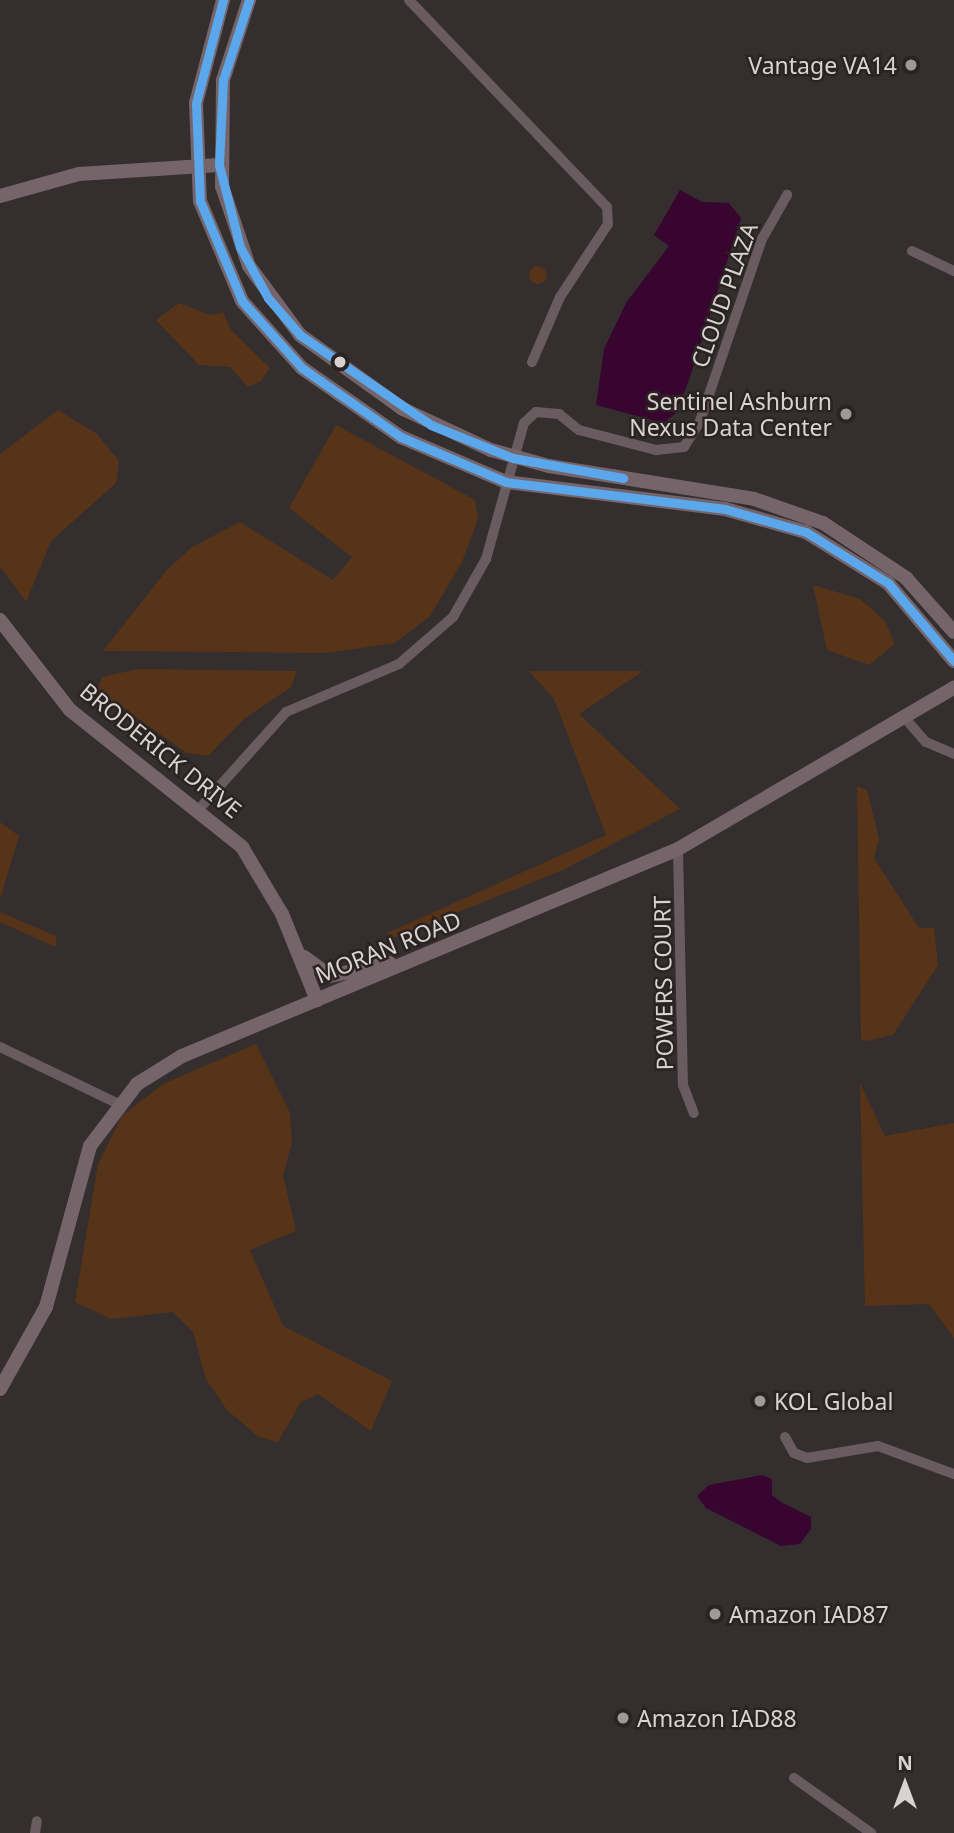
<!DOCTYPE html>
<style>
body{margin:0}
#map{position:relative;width:954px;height:1833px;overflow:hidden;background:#342e2e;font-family:"Noto Sans",sans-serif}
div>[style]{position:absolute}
.green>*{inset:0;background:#573417}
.round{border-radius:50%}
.water>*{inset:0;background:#370530}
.street>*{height:10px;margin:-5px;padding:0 5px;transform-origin:5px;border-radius:5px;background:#695c60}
.secondary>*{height:14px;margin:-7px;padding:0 7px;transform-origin:7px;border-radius:7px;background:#75656b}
.bus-1>*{height:9px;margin:-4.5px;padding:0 4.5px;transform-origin:4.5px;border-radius:4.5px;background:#5aa8eb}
.dots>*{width:19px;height:19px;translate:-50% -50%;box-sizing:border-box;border:4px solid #2b2222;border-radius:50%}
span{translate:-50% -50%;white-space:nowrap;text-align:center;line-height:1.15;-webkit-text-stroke:5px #2b2222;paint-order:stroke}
.poi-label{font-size:23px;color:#d8d2d2}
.right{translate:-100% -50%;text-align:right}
.left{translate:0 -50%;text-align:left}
.street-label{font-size:23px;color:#d8d2d2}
.north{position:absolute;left:870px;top:1749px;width:70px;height:70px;-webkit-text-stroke:5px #2b2222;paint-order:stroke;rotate:0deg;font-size:19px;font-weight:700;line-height:28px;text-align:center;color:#d8d2d2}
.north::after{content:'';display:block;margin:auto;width:24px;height:32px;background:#d8d2d2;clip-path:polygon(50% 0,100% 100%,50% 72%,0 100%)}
</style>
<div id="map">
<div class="green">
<div class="round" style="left:529px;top:266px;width:18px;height:18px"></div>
<div style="clip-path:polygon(179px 303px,211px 315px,223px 312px,231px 330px,270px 368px,261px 381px,248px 387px,230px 367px,199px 365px,156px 320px)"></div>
<div style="clip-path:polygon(58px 410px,97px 434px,119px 461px,116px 483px,51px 541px,26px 602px,0 566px,0 454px)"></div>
<div style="clip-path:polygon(336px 425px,475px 500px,478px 519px,462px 562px,430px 616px,395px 643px,327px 653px,103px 651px,166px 571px,192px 547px,240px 522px,333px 580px,352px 557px,289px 508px)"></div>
<div style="clip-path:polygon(813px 585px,860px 599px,885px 621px,895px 644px,869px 665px,827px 650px)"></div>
<div style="clip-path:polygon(138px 669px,297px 671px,291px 687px,244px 719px,208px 756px,187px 753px,97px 690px,102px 677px)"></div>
<div style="clip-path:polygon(529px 671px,643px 671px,579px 714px,680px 809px,563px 870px,394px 938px,387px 933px,606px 835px,554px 699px)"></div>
<div style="clip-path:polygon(857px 786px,867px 790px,879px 838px,874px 858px,919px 928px,934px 928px,938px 965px,893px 1035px,867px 1041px,861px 1040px)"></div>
<div style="clip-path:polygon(0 822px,19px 836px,0 899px)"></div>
<div style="clip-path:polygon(0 912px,56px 936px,56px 947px,0 922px)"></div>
<div style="clip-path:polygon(256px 1044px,290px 1113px,292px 1142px,283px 1175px,296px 1231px,250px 1250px,283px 1326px,392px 1381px,371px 1431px,318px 1394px,301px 1402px,278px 1442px,259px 1437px,227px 1410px,206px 1379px,193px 1332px,173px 1312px,111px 1319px,75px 1302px,98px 1164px,122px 1116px,163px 1084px)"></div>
<div style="clip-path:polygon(860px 1083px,885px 1136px,954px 1123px,954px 1338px,929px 1304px,865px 1306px)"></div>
</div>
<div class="water">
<div style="clip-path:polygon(680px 190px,702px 202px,729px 203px,741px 218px,688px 383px,675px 414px,663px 423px,596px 405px,604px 349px,626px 303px,669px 246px,654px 235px)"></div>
<div style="clip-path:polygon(762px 1475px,772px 1479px,772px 1495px,781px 1502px,811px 1517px,811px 1529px,800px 1544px,781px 1546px,706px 1508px,697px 1496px,709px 1485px)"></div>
</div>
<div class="street">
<div style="left:409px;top:0;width:286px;rotate:46.3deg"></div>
<div style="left:607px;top:207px;width:17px;rotate:87deg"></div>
<div style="left:608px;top:224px;width:87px;rotate:123.3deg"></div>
<div style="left:560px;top:297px;width:71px;rotate:113.3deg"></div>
<div style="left:912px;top:251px;width:47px;rotate:25.5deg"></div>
<div style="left:904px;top:717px;width:33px;rotate:49deg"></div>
<div style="left:926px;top:742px;width:30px;rotate:23deg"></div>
<div style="left:200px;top:808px;width:129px;rotate:-48.1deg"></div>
<div style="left:286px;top:712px;width:123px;rotate:-23deg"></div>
<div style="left:399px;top:664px;width:72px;rotate:-41deg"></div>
<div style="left:453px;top:617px;width:67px;rotate:-60.4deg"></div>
<div style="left:486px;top:559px;width:141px;rotate:-74.4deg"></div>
<div style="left:524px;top:423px;width:16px;rotate:-43deg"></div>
<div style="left:536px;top:412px;width:23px;rotate:5deg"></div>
<div style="left:559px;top:414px;width:26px;rotate:39deg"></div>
<div style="left:579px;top:430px;width:80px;rotate:14.6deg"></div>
<div style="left:656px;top:450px;width:28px;rotate:-6deg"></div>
<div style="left:684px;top:447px;width:31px;rotate:-58deg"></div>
<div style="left:700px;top:421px;width:192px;rotate:-71.2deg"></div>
<div style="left:762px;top:239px;width:51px;rotate:-60.4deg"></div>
<div style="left:678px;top:849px;width:236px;rotate:88.8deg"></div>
<div style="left:683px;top:1085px;width:30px;rotate:69deg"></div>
<div style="left:0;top:1047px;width:130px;rotate:25.6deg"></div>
<div style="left:785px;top:1437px;width:18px;rotate:61deg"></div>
<div style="left:794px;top:1453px;width:14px;rotate:21deg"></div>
<div style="left:807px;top:1458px;width:72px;rotate:-9.6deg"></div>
<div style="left:878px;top:1446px;width:81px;rotate:20.2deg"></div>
<div style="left:794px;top:1778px;width:95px;rotate:35.5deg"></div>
<div style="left:35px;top:1833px;width:12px;rotate:-81deg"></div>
</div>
<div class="secondary">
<div style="left:223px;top:0;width:106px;rotate:104.7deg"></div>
<div style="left:196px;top:103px;width:98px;rotate:87.7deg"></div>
<div style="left:200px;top:201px;width:108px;rotate:67.2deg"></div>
<div style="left:242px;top:301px;width:90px;rotate:48.2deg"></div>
<div style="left:302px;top:368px;width:121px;rotate:34.9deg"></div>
<div style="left:401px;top:437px;width:114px;rotate:23.2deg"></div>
<div style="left:506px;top:482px;width:221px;rotate:7deg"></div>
<div style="left:725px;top:509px;width:84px;rotate:15.9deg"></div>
<div style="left:806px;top:532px;width:97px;rotate:31.9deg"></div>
<div style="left:888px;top:583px;width:102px;rotate:49.8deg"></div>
<div style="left:249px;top:0;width:84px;rotate:108deg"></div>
<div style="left:223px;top:80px;width:106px;rotate:90.5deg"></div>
<div style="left:222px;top:186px;width:84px;rotate:71.4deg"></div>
<div style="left:249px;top:266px;width:86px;rotate:53.5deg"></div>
<div style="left:300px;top:335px;width:127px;rotate:35.7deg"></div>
<div style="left:403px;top:409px;width:97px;rotate:25deg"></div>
<div style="left:491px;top:450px;width:60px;rotate:15.4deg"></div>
<div style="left:549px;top:466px;width:208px;rotate:9.1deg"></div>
<div style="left:754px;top:499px;width:73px;rotate:19.2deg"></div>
<div style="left:823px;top:523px;width:100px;rotate:33.5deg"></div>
<div style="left:906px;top:578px;width:72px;rotate:48.4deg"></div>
<div style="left:0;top:196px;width:82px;rotate:-15.6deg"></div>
<div style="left:79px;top:174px;width:140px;rotate:-3.7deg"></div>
<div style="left:0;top:620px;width:114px;rotate:52.1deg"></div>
<div style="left:70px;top:710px;width:220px;rotate:38.5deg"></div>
<div style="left:242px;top:847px;width:78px;rotate:59.2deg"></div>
<div style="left:282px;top:914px;width:93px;rotate:67.9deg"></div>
<div style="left:304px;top:957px;width:32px;rotate:36deg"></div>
<div style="left:330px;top:976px;width:61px;rotate:-12.2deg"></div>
<div style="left:0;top:1389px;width:94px;rotate:-60.7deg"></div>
<div style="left:46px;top:1307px;width:167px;rotate:-74.7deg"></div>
<div style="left:90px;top:1146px;width:78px;rotate:-52.8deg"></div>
<div style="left:137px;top:1084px;width:53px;rotate:-31.9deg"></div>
<div style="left:182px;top:1056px;width:537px;rotate:-22.65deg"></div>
<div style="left:678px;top:849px;width:320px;rotate:-30.3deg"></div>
</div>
<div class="bus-1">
<div style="left:223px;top:0;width:106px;rotate:104.7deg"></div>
<div style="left:196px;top:103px;width:98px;rotate:87.7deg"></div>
<div style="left:200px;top:201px;width:108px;rotate:67.2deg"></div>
<div style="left:242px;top:301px;width:90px;rotate:48.2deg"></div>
<div style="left:302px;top:368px;width:121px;rotate:34.9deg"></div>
<div style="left:401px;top:437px;width:114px;rotate:23.2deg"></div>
<div style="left:506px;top:482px;width:221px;rotate:7deg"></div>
<div style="left:725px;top:509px;width:84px;rotate:15.9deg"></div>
<div style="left:806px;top:532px;width:97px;rotate:31.9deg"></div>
<div style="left:888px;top:583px;width:102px;rotate:49.8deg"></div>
<div style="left:249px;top:0;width:84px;rotate:108deg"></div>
<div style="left:223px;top:80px;width:85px;rotate:92.7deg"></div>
<div style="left:219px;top:165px;width:85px;rotate:75.6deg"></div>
<div style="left:240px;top:247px;width:58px;rotate:61.2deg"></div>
<div style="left:268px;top:298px;width:49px;rotate:49.1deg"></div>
<div style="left:300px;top:335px;width:159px;rotate:34.5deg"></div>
<div style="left:431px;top:425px;width:88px;rotate:21.9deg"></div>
<div style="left:513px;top:458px;width:112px;rotate:10.3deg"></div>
</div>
<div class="dots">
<div style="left:911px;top:65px;background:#9f9999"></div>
<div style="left:340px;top:362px;background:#d8d2d2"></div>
<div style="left:846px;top:414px;background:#9f9999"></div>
<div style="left:760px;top:1401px;background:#9f9999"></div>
<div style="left:715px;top:1614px;background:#9f9999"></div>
<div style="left:623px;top:1718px;background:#9f9999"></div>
</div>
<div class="poi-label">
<span class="right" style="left:897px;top:65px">Vantage VA14</span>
<span class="right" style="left:832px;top:414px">Sentinel Ashburn<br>Nexus Data Center</span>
<span class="left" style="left:774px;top:1401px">KOL Global</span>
<span class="left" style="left:729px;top:1614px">Amazon IAD87</span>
<span class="left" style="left:637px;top:1718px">Amazon IAD88</span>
</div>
<div class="street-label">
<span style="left:724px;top:295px;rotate:-70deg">CLOUD PLAZA</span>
<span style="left:161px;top:750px;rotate:39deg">BRODERICK DRIVE</span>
<span style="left:388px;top:947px;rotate:-22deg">MORAN ROAD</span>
<span style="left:663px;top:983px;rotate:-91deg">POWERS COURT</span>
</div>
<div class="north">N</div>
</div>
